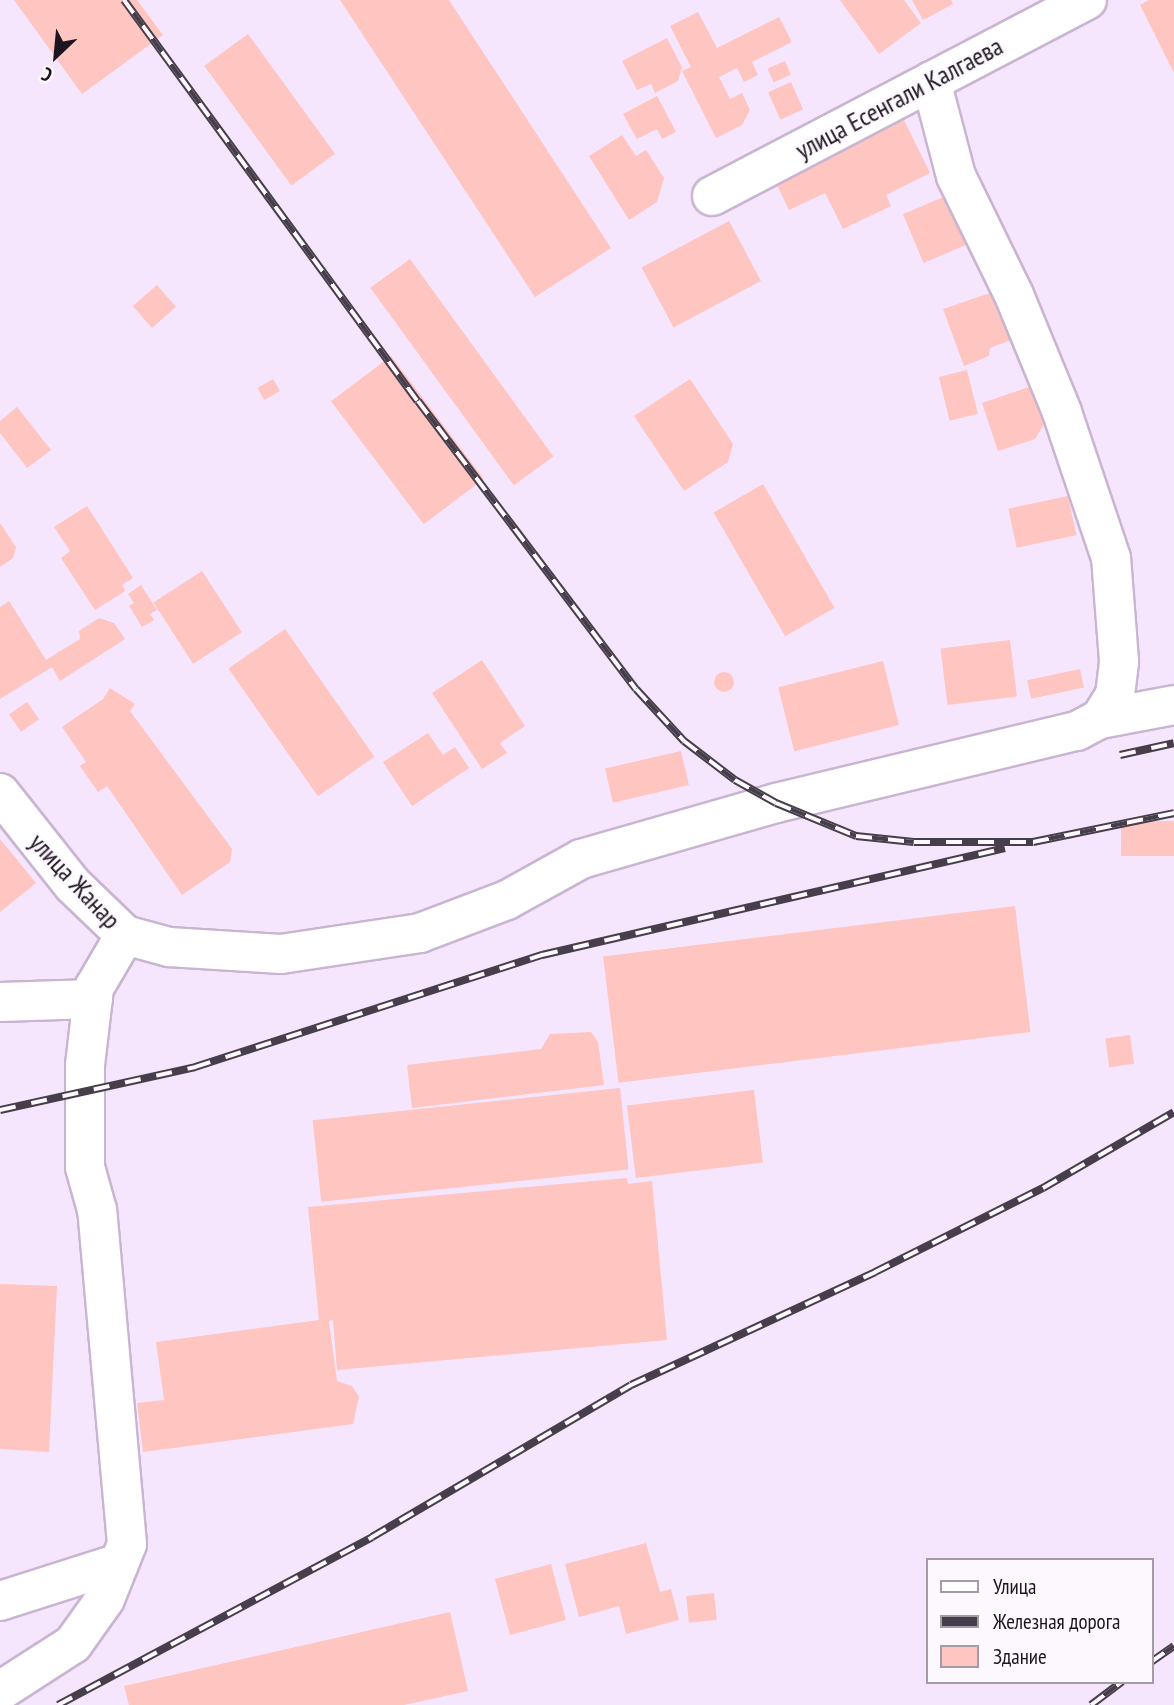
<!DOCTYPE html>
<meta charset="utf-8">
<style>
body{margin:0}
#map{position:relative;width:1174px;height:1705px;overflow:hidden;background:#f6e6fd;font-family:"PT Sans Narrow",sans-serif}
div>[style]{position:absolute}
.building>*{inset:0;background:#fec5c1;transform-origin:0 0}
.round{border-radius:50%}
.roads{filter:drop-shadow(2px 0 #c9b5d1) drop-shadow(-2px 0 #c9b5d1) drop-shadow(0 2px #c9b5d1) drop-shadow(0 -2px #c9b5d1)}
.minor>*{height:38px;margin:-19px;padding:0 19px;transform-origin:19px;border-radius:19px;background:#fff}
.rail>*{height:8px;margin-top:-4px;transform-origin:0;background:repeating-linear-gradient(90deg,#fcf8fe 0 16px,#463e4a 0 32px);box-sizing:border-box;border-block:2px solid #463e4a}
span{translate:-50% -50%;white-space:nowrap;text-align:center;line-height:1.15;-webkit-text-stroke:5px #fcf8fe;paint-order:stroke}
.street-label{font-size:26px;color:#1c151f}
.legend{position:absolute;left:926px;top:1558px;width:228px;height:126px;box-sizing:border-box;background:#fcf8fe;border:2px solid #a29da5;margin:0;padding:9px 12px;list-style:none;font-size:21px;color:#1c151f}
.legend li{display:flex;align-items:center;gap:14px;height:35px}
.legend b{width:35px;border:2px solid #a29da5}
.north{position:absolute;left:21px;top:21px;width:70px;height:70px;-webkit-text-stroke:5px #fcf8fe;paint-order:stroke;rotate:206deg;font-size:19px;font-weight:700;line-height:28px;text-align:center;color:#1c151f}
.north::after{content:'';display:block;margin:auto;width:24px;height:32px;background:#1c151f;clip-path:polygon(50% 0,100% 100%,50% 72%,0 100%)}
</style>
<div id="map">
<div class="building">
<div style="clip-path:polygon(14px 0,137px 0,163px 35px,82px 94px)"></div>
<div style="clip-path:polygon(340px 0,449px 0,611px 248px,535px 297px)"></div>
<div style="clip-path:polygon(840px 0,904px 0,921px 23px,879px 54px)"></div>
<div style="clip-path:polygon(912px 0,951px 0,953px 4px,923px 20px)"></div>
<div style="clip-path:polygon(1149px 0,1174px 0,1174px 73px,1140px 5px)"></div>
<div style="clip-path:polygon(698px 12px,717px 48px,779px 17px,792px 42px,752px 62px,758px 75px,744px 82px,737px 68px,719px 77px,730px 99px,742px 93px,750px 110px,742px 125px,716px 138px,682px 71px,691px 67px,670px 26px)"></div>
<div style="left:248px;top:34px;width:148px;height:54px;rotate:54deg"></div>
<div style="clip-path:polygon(667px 38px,682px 67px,678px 81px,655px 93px,651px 84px,637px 90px,622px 61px)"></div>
<div style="left:785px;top:61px;width:15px;height:19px;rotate:67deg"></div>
<div style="left:791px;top:82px;width:30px;height:25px;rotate:66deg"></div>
<div style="clip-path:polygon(657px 96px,676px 132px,662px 139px,657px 129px,637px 139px,623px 114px)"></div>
<div style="clip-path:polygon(904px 120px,930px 173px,886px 195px,891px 206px,843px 229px,825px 193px,789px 210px,776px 183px)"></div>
<div style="clip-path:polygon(622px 135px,636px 156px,646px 150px,664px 178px,657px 202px,629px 220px,589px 156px)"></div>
<div style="left:948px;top:195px;width:53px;height:49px;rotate:67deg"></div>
<div style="left:729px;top:221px;width:68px;height:99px;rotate:62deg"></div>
<div style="left:410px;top:259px;width:244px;height:49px;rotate:54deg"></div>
<div style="left:157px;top:285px;width:29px;height:32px;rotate:49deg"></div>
<div style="clip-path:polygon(993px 292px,1011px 340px,990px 348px,989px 356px,964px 366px,943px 309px)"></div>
<div style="left:391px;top:356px;width:154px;height:75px;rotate:53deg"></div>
<div style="left:967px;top:370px;width:45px;height:29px;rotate:76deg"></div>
<div style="left:273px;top:379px;width:14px;height:18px;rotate:60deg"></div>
<div style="clip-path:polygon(690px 379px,733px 444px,728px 462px,684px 491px,634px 416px)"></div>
<div style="clip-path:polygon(1038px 384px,1049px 416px,1035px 439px,998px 451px,982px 403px)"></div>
<div style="clip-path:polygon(17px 407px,51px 450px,27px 468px,0 433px,0 421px)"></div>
<div style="left:763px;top:484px;width:143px;height:57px;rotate:60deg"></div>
<div style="left:1068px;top:496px;width:40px;height:61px;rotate:78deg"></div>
<div style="clip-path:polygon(87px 506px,133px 578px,122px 585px,125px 591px,95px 610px,61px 558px,70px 551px,54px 527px)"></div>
<div style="clip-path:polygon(0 523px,16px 547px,13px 558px,0 567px)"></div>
<div style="left:202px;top:571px;width:73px;height:58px;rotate:57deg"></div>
<div style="clip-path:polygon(141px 585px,157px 610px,150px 614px,154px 620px,142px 627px,129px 606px,134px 603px,128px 594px)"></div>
<div style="clip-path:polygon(9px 601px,46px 660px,80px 639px,79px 631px,99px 618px,114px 623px,125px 639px,60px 681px,52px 667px,0 699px,0 607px)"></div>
<div style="left:285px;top:629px;width:156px;height:69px;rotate:55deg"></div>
<div style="left:1010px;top:640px;width:57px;height:70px;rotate:83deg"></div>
<div style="clip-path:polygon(482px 660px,525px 726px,500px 743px,507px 753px,482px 769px,432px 693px)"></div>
<div style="left:883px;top:661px;width:66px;height:108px;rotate:76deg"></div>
<div style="left:1080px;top:669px;width:19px;height:54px;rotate:78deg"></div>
<div class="round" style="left:714px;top:672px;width:20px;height:20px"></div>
<div style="clip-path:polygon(110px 688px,135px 704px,130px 711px,232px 849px,230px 862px,182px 895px,107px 786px,98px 792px,80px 766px,86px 762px,62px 727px,103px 699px)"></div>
<div style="left:27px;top:702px;width:21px;height:22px;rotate:55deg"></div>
<div style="clip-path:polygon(428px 733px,443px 755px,455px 747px,469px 768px,412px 806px,383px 762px)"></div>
<div style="left:681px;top:751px;width:35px;height:78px;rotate:77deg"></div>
<div style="left:1174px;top:821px;width:35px;height:53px;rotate:90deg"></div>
<div style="clip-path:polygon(0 839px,36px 883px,0 912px)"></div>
<div style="left:1015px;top:906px;width:127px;height:415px;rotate:83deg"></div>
<div style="clip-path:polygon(591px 1032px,598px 1042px,604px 1085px,412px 1108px,407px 1065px,541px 1049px,550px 1034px)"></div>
<div style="left:1130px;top:1035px;width:29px;height:25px;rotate:82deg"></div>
<div style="left:620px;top:1088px;width:82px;height:309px;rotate:84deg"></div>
<div style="left:754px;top:1090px;width:73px;height:128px;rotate:83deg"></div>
<div style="clip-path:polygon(627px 1178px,628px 1184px,652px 1181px,667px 1340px,337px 1370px,333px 1320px,329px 1321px,337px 1381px,352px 1386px,359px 1397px,353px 1424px,143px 1452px,137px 1403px,164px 1400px,156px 1342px,319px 1320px,308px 1207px)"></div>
<div style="clip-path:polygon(0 1284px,57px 1286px,49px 1452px,0 1449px)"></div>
<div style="clip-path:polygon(646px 1543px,660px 1592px,671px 1589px,679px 1620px,626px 1634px,619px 1606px,579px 1617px,565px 1564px)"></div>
<div style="left:551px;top:1564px;width:58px;height:58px;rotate:75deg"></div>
<div style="left:714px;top:1593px;width:27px;height:28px;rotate:84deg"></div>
<div style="clip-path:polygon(450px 1612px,468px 1691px,404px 1705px,129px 1705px,124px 1686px)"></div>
</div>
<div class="roads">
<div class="minor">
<div style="left:712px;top:196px;width:423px;rotate:-27.6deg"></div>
<div style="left:1100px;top:719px;width:75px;rotate:-10.7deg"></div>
<div style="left:0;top:793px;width:117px;rotate:51.6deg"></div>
<div style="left:73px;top:885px;width:72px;rotate:43.9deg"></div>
<div style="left:125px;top:935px;width:46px;rotate:15.3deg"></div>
<div style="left:169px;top:947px;width:112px;rotate:3.6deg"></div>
<div style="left:281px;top:954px;width:141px;rotate:-8.6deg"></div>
<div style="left:420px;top:933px;width:93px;rotate:-20.8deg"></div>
<div style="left:507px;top:900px;width:85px;rotate:-29deg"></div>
<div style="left:581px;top:859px;width:203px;rotate:-16deg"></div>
<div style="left:776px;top:803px;width:309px;rotate:-13.5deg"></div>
<div style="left:1077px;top:731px;width:26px;rotate:-28deg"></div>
<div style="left:1100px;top:719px;width:28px;rotate:-58deg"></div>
<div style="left:1115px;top:695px;width:34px;rotate:-83deg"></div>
<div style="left:1119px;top:661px;width:103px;rotate:-94.4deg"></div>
<div style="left:1111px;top:558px;width:154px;rotate:-108.6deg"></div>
<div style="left:1062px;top:412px;width:126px;rotate:-112.3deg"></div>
<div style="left:1014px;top:295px;width:132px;rotate:-116deg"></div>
<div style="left:956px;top:176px;width:98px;rotate:-104.7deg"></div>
<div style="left:0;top:1002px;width:93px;rotate:-1.8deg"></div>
<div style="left:0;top:1601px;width:125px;rotate:-17.7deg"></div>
<div style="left:0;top:1691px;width:87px;rotate:-32.8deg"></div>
<div style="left:73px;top:1644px;width:55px;rotate:-54.6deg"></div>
<div style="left:105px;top:1599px;width:59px;rotate:-68.2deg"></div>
<div style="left:127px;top:1544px;width:335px;rotate:-95.1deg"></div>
<div style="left:97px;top:1210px;width:45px;rotate:-105.6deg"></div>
<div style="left:85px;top:1167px;width:102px;rotate:-90deg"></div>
<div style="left:85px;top:1065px;width:78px;rotate:-83.3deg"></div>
<div style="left:94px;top:988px;width:61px;rotate:-59.7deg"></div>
</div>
</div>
<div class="rail">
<div style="left:124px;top:0;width:497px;rotate:53.8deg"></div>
<div style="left:418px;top:401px;width:361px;rotate:52.9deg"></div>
<div style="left:636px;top:689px;width:71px;rotate:47.3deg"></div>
<div style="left:684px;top:741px;width:64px;rotate:37.4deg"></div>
<div style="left:735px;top:780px;width:47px;rotate:29.3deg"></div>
<div style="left:776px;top:803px;width:87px;rotate:22.4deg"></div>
<div style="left:856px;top:836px;width:58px;rotate:5.9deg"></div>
<div style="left:914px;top:842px;width:119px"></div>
<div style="left:1033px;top:842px;width:144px;rotate:-11.6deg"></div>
<div style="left:1120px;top:755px;width:55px;rotate:-12.5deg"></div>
<div style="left:0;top:1110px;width:200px;rotate:-12.4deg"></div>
<div style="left:195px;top:1067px;width:365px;rotate:-17.9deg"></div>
<div style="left:542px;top:955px;width:475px;rotate:-13deg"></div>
<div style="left:1151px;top:1662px;width:28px;rotate:-35deg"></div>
<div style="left:58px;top:1705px;width:356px;rotate:-28.1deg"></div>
<div style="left:372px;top:1537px;width:300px;rotate:-30.4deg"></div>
<div style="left:631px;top:1385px;width:269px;rotate:-24.8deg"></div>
<div style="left:875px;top:1272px;width:188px;rotate:-26.6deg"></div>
<div style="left:1043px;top:1188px;width:151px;rotate:-30.1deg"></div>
<div style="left:1091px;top:1705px;width:39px;rotate:-37deg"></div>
</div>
<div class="street-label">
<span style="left:899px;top:98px;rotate:-28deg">улица Есенгали Калгаева</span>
<span style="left:75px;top:881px;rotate:47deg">улица Жанар</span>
</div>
<ul class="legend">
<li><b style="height:9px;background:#fff"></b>Улица</li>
<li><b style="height:9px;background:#463e4a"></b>Железная дорога</li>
<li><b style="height:19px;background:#fec5c1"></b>Здание</li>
</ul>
<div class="north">С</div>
</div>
